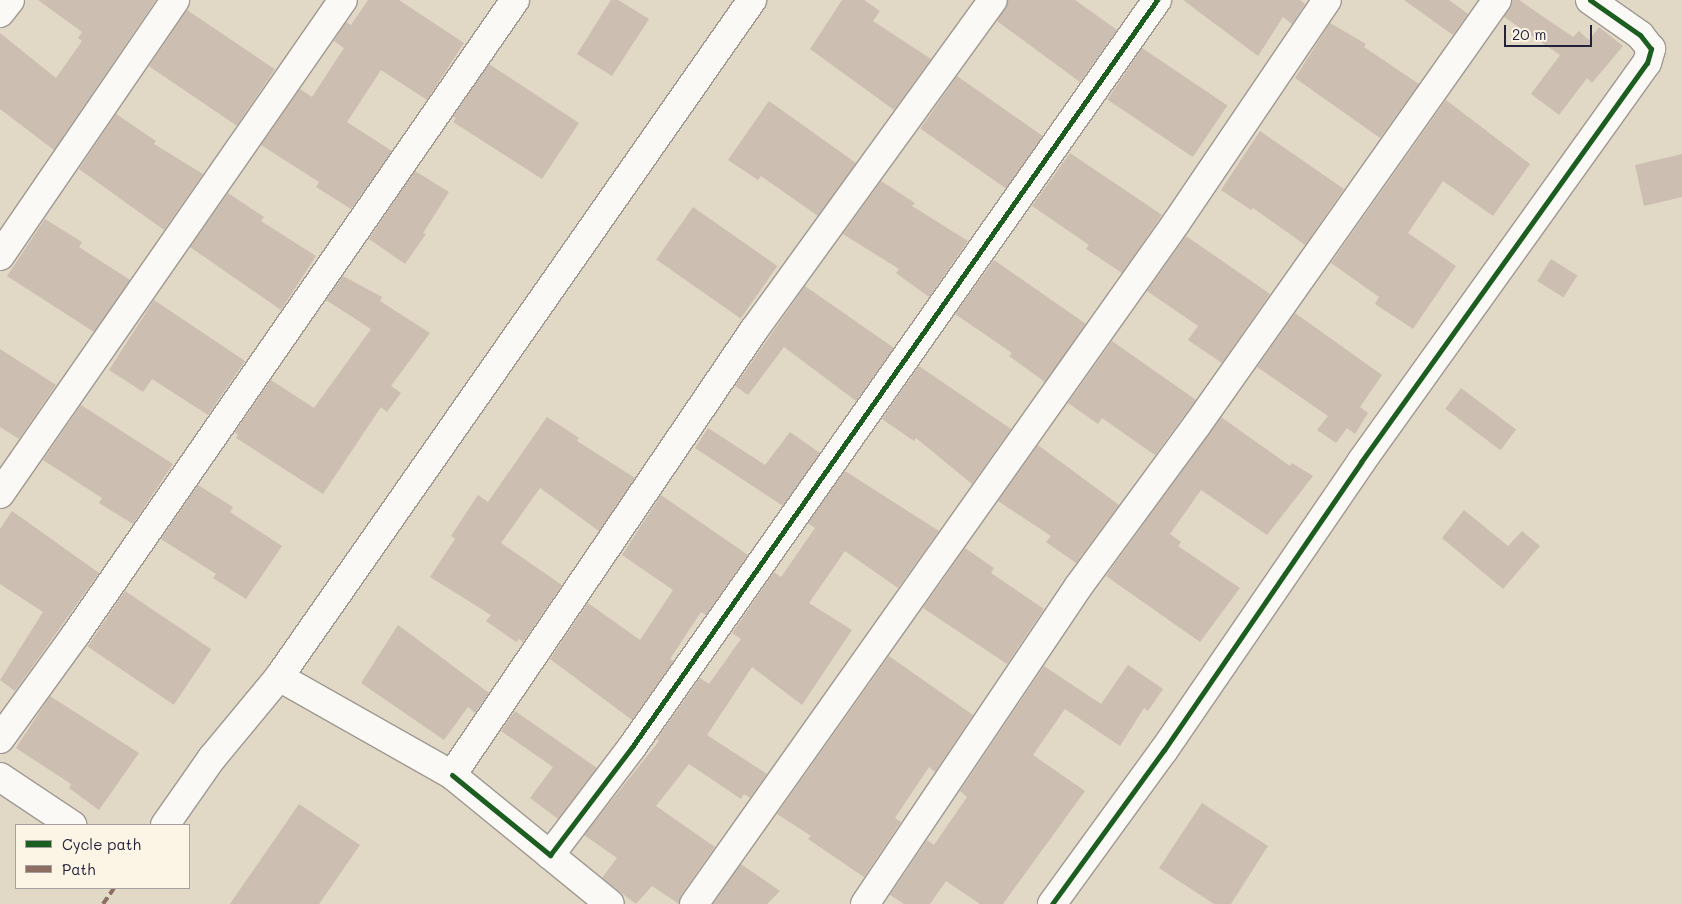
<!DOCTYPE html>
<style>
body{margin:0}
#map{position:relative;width:1682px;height:904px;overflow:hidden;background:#e2d8c6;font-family:Mali,sans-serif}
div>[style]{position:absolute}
.building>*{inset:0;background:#ccbeb1;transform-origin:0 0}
.roads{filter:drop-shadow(1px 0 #9f9992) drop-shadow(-1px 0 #9f9992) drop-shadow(0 1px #9f9992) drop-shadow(0 -1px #9f9992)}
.minor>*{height:28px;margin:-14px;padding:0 14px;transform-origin:14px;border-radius:14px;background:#fbf9f6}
.quiet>*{height:4px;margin-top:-2px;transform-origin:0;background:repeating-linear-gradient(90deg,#8d6e63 0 8px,transparent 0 12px)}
.cycleway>*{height:5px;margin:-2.5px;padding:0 2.5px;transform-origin:2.5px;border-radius:2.5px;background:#1b5e20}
span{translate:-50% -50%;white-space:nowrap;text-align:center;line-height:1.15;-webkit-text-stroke:4px #fcf5e5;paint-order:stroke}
.legend{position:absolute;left:15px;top:824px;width:175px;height:65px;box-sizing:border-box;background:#fcf5e5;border:1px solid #a5a1a1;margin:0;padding:6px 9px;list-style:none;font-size:15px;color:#22223b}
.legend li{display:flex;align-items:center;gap:10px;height:25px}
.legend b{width:25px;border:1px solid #a5a1a1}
.scale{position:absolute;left:1504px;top:25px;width:88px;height:22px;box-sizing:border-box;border:2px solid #22223b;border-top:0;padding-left:6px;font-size:15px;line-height:18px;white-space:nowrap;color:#22223b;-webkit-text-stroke:4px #fcf5e5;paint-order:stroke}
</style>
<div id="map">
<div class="building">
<div style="clip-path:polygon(38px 0,156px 0,54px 150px,0 109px,0 33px,56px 78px,82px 41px,78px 38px,82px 32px)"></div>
<div style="clip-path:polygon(368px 0,399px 0,464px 43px,427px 100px,381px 70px,347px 122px,392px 151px,351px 209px,316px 187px,319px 182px,261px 145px,300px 89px,312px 97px,344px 48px,334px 41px,346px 22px,351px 25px)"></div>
<div style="clip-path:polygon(611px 0,618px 0,649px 19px,612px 76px,577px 54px)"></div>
<div style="clip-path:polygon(842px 0,864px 0,880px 11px,873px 21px,931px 59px,894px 110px,810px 49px)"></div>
<div style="clip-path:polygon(1008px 0,1075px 0,1117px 30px,1080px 82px,997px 21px)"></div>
<div style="clip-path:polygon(1183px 0,1300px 0,1305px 4px,1292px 24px,1283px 17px,1258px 56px)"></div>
<div style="clip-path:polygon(1404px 0,1449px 0,1468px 14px,1453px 35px)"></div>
<div style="clip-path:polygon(1512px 0,1519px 0,1573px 37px,1579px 31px,1589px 40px,1599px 27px,1623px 46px,1592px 83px,1587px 78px,1559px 115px,1531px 94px,1560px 55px,1504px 17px)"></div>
<div style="left:187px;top:10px;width:106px;height:68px;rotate:34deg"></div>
<div style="clip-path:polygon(1330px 23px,1366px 44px,1364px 47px,1419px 84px,1380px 138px,1295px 78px)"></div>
<div style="left:1142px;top:48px;width:103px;height:62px;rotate:34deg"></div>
<div style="clip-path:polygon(489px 64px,579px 123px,542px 179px,453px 122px,456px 118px,453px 117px)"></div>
<div style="left:957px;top:76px;width:105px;height:64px;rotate:35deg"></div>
<div style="clip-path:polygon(1446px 100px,1530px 164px,1493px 216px,1443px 181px,1408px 233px,1456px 266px,1413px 329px,1375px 304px,1379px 297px,1331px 263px)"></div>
<div style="clip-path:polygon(769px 101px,856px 163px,818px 216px,761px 176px,758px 180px,728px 160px)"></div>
<div style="clip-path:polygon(116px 114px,156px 141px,154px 144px,203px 174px,164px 230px,79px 169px)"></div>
<div style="clip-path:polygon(1260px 131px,1344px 189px,1305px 245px,1253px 208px,1251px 210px,1221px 190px)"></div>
<div style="clip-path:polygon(1070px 153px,1162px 215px,1122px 273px,1086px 249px,1089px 245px,1032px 206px)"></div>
<div style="clip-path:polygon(1682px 154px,1682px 197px,1644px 206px,1635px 165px)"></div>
<div style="clip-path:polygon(415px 171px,449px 192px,423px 233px,426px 234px,405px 264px,369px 239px)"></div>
<div style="clip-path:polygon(881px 181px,915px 203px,912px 206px,968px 241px,929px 297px,896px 273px,899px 269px,843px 234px)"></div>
<div style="clip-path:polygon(228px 193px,264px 217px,261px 221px,316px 256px,281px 310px,190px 247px)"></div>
<div style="left:693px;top:207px;width:103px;height:64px;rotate:35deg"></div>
<div style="clip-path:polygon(45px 219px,82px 242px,79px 247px,130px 280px,94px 332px,7px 276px)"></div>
<div style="clip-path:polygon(1186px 236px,1270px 294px,1222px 363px,1188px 340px,1198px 326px,1147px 291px)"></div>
<div style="left:1551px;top:259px;width:31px;height:26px;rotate:32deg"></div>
<div style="clip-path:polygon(994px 260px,1086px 324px,1045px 382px,1009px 356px,1012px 353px,955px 314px)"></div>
<div style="clip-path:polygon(343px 276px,382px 297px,380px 301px,430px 333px,391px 386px,401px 393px,387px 412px,381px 407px,323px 494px,236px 438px,238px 435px,235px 432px,271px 380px,314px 408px,371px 329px,326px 300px)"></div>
<div style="clip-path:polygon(805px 286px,894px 348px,856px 401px,784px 347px,748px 395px,735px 386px)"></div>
<div style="clip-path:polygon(154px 300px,245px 361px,208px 415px,152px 379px,143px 392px,109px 370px)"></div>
<div style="clip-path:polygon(1295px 313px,1382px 375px,1360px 407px,1368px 413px,1355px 434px,1347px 428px,1336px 443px,1317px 430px,1328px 416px,1257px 367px)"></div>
<div style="clip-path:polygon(1112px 341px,1196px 400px,1155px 455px,1102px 418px,1098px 424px,1068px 403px)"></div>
<div style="clip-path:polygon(0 349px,56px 385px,19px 439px,0 427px)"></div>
<div style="clip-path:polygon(919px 366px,1011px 429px,972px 484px,916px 438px,914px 441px,882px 419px)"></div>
<div style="left:1461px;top:388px;width:69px;height:26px;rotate:37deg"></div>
<div style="clip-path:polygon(81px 405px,173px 464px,133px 524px,99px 503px,102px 498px,43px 460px)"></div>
<div style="clip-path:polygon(547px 417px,579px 438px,577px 441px,635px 478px,599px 531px,540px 488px,501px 543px,562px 585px,523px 642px,519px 639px,516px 642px,486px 621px,491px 615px,430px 577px,455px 539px,451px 536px,478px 495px,488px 502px)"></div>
<div style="clip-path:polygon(1221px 417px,1290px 466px,1292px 463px,1313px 476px,1267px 535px,1201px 490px,1170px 534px,1181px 542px,1178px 546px,1240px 588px,1200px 642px,1106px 576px)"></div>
<div style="clip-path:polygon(708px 428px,765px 465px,790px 432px,820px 453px,783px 506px,695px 448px)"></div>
<div style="clip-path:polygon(1038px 445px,1119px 505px,1076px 563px,1046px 542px,1051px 536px,998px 501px)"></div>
<div style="clip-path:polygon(845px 471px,939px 531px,898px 588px,845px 551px,809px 603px,852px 630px,802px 705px,752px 667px,707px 735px,767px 774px,750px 798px,744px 794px,741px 799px,689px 764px,656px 806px,715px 847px,681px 895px,679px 904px,652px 886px,636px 904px,602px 878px,617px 858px,584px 835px,659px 741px,657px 739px,700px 678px,709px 684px,741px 639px,732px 633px,774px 572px,781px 577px,815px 528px,808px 523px)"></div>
<div style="clip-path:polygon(198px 485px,233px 507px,230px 512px,282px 546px,246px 599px,213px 578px,216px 574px,161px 539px)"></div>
<div style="clip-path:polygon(661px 495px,748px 555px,706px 615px,701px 612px,670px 659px,674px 661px,632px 720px,550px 659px,588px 603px,640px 640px,673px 590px,622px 555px)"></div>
<div style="clip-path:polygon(1464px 510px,1508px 546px,1522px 531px,1540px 546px,1503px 589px,1442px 538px)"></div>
<div style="clip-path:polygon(12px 511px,99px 573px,15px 691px,0 680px,43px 612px,0 584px,0 529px)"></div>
<div style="clip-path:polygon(965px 548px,994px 568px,991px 573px,1044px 609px,1007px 664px,923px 608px)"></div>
<div style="left:125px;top:591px;width:104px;height:67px;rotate:34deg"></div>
<div style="clip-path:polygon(398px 625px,489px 693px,475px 713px,468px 707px,444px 740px,361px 683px)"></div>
<div style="clip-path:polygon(889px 656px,973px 715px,935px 772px,929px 767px,895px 818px,901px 822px,864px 877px,808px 839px,811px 836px,777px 814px)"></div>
<div style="clip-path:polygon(1128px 665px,1163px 689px,1148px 711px,1144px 708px,1120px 746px,1065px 709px,1033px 755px,1085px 791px,1003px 904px,980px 904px,946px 881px,930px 904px,904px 904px,890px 895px,927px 840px,934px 845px,967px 797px,960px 791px,1044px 666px,1101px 704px)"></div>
<div style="clip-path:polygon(50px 696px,139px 753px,99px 810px,69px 788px,71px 784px,16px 748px)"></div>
<div style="clip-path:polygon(515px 711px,597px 768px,558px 819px,530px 798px,553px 767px,501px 731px)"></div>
<div style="clip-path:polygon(1202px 803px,1268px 846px,1231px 904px,1214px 904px,1159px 868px)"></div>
<div style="clip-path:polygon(299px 804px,360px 845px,319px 904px,230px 904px)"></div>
<div style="clip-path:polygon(741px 864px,780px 891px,767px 904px,713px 904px)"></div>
</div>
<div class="roads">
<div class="minor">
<div style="left:0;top:13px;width:16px;rotate:-52deg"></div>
<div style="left:0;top:256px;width:310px;rotate:-55.6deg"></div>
<div style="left:0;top:494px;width:601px;rotate:-55.23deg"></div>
<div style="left:279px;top:677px;width:199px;rotate:29.5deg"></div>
<div style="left:452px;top:775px;width:538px;rotate:-55.84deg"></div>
<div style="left:754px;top:330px;width:407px;rotate:-54.1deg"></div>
<div style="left:0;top:739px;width:130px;rotate:-54.1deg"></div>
<div style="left:76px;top:634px;width:771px;rotate:-55.3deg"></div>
<div style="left:452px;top:775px;width:127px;rotate:39.2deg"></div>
<div style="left:550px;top:855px;width:136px;rotate:-52.8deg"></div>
<div style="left:632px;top:747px;width:913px;rotate:-54.9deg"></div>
<div style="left:0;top:777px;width:87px;rotate:33.7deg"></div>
<div style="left:165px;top:825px;width:82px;rotate:-55deg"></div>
<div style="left:212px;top:758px;width:105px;rotate:-50.4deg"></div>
<div style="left:279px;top:677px;width:826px;rotate:-55.06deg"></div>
<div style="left:550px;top:855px;width:77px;rotate:39.2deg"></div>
<div style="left:694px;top:904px;width:834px;rotate:-54.71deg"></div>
<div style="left:1176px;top:223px;width:269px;rotate:-55.9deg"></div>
<div style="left:865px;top:904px;width:382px;rotate:-56.1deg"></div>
<div style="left:1078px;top:587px;width:201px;rotate:-53.7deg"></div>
<div style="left:1197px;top:425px;width:520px;rotate:-54.78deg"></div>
<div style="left:1052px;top:904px;width:190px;rotate:-54deg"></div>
<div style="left:1164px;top:750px;width:349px;rotate:-55.6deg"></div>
<div style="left:1361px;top:462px;width:491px;rotate:-54.4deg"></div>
<div style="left:1647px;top:63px;width:15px;rotate:-74deg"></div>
<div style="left:1651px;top:49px;width:18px;rotate:-128deg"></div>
<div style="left:1640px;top:35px;width:61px;rotate:-145deg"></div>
</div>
</div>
<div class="quiet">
<div style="left:103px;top:904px;width:19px;rotate:-55deg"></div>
</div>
<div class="cycleway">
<div style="left:452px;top:775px;width:127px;rotate:39.2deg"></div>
<div style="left:550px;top:855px;width:136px;rotate:-52.8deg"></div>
<div style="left:632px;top:747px;width:913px;rotate:-54.9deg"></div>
<div style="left:1052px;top:904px;width:190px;rotate:-54deg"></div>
<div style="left:1164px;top:750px;width:349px;rotate:-55.6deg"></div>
<div style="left:1361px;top:462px;width:491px;rotate:-54.4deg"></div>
<div style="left:1647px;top:63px;width:15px;rotate:-74deg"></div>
<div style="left:1651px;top:49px;width:18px;rotate:-128deg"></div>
<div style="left:1640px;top:35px;width:61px;rotate:-145deg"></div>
</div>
<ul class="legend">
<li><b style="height:6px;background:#1b5e20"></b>Cycle path</li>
<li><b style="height:6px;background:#8d6e63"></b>Path</li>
</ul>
<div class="scale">20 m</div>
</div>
